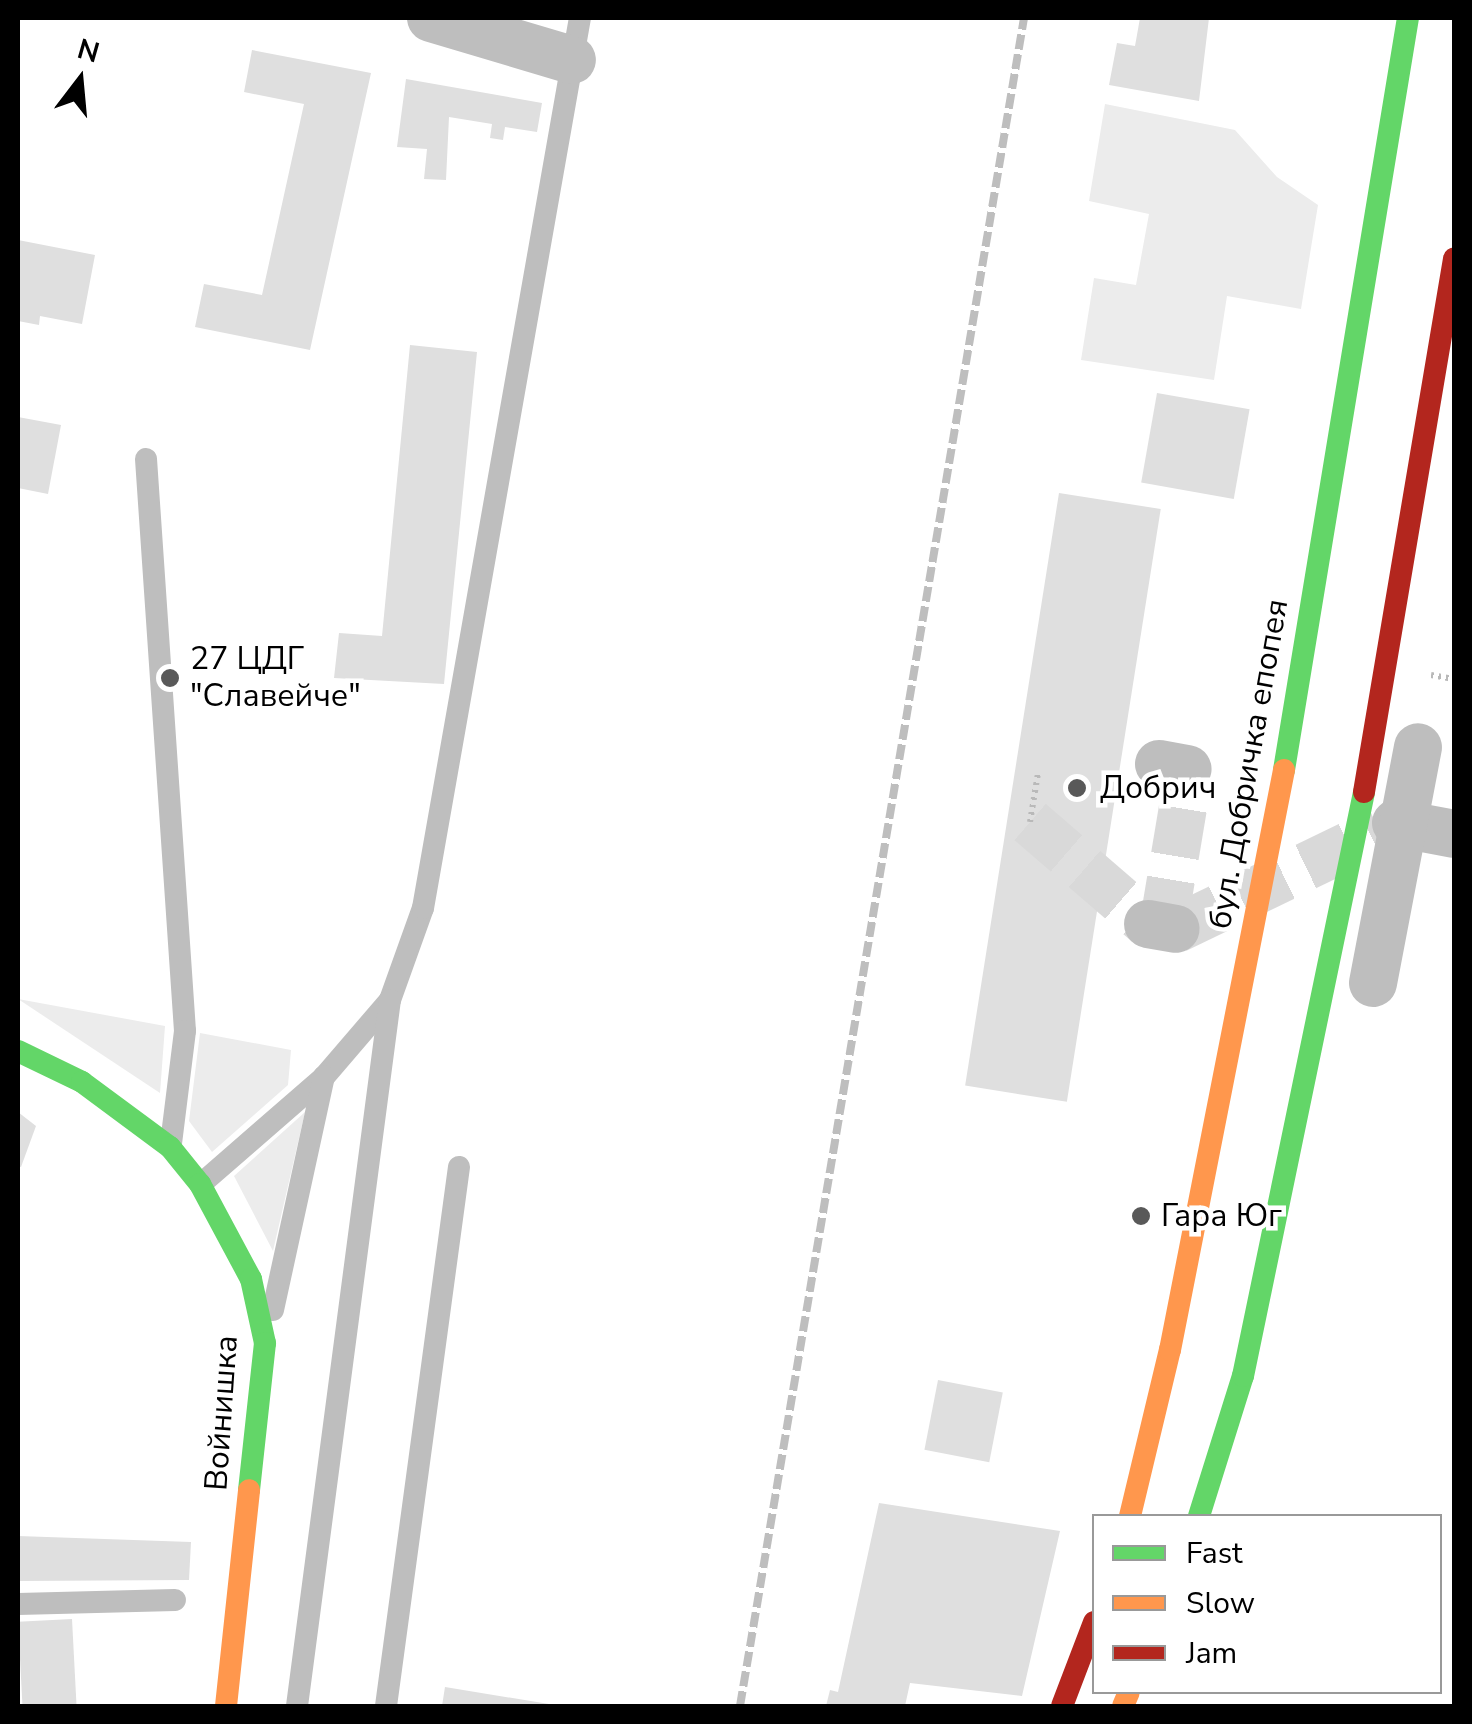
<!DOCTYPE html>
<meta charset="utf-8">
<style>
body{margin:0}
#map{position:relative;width:1472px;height:1724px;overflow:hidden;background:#fff;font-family:"Nunito Sans",sans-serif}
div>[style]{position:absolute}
.green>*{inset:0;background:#ececec}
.building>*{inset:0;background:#dfdfdf;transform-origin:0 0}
.street-tunnel>*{height:48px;margin-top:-24px;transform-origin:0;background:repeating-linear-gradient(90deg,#d9d9d9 0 48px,transparent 0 72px)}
.path>*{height:6px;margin-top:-3px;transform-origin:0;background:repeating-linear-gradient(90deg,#b9b9b9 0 2.5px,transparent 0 7.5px)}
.lane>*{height:22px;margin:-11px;padding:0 11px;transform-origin:11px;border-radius:11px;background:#bebebe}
.street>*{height:48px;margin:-24px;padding:0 24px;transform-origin:24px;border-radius:24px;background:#bebebe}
.fast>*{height:22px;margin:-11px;padding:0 11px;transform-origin:11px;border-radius:11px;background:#63d668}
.slow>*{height:22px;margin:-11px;padding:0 11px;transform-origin:11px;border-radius:11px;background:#ff974d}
.jam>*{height:22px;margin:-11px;padding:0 11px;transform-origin:11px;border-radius:11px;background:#b3261e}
.rail>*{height:8px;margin-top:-4px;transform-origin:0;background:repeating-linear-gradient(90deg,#bebebe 0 15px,transparent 0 20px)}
.dots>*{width:28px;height:28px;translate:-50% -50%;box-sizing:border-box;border:5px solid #fff;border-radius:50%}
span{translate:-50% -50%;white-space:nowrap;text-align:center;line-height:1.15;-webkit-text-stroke:9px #fff;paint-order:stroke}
.poi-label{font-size:32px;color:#000}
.left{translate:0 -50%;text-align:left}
.street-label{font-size:32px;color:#000}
.frame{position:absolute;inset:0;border:20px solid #000;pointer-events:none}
.legend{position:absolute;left:1092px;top:1514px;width:350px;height:180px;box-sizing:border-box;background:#fff;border:2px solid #999;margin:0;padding:12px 18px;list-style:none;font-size:30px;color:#000}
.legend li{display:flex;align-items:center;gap:20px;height:50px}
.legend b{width:50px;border:2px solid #999}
.north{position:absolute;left:30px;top:30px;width:100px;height:100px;-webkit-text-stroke:8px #fff;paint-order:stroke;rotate:16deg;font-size:28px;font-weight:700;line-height:40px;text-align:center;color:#000}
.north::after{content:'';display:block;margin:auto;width:35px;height:45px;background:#000;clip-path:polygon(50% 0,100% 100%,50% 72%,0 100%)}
</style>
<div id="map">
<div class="green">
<div style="clip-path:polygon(1105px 104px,1235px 130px,1277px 177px,1318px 205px,1301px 309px,1227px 296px,1214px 380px,1081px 360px,1094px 278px,1136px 285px,1149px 214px,1089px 201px)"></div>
<div style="clip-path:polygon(18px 999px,165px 1026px,160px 1093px)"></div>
<div style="clip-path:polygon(200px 1033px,291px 1050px,288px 1085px,212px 1152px,189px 1121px)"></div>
<div style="clip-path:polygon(305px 1112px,273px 1251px,234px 1176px)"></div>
</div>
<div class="building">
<div style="clip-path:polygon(1140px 18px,1209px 18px,1199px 101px,1109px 85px,1117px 43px,1135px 46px)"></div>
<div style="clip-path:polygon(252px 50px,371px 73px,310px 350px,195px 327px,204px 284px,262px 295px,304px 104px,244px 92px)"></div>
<div style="clip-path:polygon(406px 79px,542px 103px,537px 132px,505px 127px,503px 140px,490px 138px,492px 124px,449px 117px,446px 180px,424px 179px,427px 149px,397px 147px)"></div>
<div style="clip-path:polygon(18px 240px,95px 255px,82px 324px,40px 316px,39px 325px,18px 321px)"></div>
<div style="clip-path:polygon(410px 345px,477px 352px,444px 684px,334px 678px,339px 633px,382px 636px)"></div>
<div style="left:1157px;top:393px;width:94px;height:91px;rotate:10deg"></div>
<div style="clip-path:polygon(18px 417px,61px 425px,48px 494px,18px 488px)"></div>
<div style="left:1059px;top:493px;width:103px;height:600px;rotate:9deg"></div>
<div style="clip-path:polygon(18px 1112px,36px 1126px,21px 1167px,18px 1166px)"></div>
<div style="left:938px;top:1380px;width:66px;height:71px;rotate:11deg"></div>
<div style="clip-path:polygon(879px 1503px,1060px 1531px,1022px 1696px,910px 1683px,905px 1706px,826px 1706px,830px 1690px,838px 1692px)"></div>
<div style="clip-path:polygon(18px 1536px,191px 1542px,189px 1580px,18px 1581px)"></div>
<div style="left:72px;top:1619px;width:87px;height:54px;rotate:87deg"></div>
<div style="clip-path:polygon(445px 1687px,549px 1704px,549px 1706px,442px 1706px)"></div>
</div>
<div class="street-tunnel">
<div style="left:1030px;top:822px;width:156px;rotate:40.8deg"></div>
<div style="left:1163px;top:927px;width:128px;rotate:-80.5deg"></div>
<div style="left:1176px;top:929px;width:226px;rotate:-25.7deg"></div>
</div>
<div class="path">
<div style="left:1431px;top:675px;width:23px;rotate:10deg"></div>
<div style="left:1030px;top:822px;width:50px;rotate:-80.7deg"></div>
</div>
<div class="lane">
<div style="left:146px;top:459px;width:573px;rotate:86.1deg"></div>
<div style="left:185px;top:1031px;width:114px;rotate:97.1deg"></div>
<div style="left:201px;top:1184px;width:163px;rotate:-41deg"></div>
<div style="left:324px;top:1077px;width:101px;rotate:-49.4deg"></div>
<div style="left:390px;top:1000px;width:98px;rotate:-70.3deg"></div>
<div style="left:423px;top:908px;width:904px;rotate:-80deg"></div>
<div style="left:273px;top:1310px;width:239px;rotate:-77.7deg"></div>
<div style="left:18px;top:1604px;width:157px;rotate:-1.5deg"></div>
<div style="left:297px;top:1706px;width:712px;rotate:-82.5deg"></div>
<div style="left:386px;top:1706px;width:544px;rotate:-82.29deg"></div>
</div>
<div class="street">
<div style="left:431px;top:18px;width:147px;rotate:16.6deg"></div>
<div style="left:1159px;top:764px;width:29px;rotate:10deg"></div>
<div style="left:1396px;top:823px;width:59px;rotate:10.7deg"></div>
<div style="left:1148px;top:924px;width:28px;rotate:10deg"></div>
<div style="left:1373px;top:983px;width:240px;rotate:-79.2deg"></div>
</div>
<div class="fast">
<div style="left:1284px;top:770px;width:762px;rotate:-80.64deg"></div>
<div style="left:18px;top:1051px;width:71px;rotate:25.8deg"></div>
<div style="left:82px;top:1082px;width:109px;rotate:36.5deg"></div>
<div style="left:170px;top:1147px;width:48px;rotate:51deg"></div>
<div style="left:200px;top:1184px;width:108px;rotate:61.8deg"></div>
<div style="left:251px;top:1279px;width:66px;rotate:77.7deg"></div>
<div style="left:265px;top:1343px;width:148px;rotate:96.2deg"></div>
<div style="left:1199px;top:1516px;width:147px;rotate:-72.6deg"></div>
<div style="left:1243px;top:1376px;width:596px;rotate:-78.29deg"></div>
</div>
<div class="slow">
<div style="left:1130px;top:1516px;width:171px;rotate:-76.5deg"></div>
<div style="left:1170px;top:1350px;width:591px;rotate:-78.88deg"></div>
<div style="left:226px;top:1706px;width:217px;rotate:-83.9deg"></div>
<div style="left:1123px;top:1706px;width:15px;rotate:-67deg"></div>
</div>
<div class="jam">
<div style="left:1364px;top:792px;width:541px;rotate:-80.42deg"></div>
<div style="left:1062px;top:1706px;width:90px;rotate:-69.1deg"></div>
</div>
<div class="rail">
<div style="left:740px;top:1706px;width:1712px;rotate:-80.45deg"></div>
</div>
<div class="dots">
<div style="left:170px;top:678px;background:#595959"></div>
<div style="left:1077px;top:788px;background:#595959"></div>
<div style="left:1141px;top:1216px;background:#595959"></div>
</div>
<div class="poi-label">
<span class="left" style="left:190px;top:678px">27 ЦДГ<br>"Славейче"</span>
<span class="left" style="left:1100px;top:788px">Добрич</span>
<span class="left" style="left:1161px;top:1216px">Гара Юг</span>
</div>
<div class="street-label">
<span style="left:1249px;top:764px;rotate:-80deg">бул. Добричка епопея</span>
<span style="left:222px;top:1413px;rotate:-86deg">Войнишка</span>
</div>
<div class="frame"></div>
<ul class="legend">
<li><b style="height:12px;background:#63d668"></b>Fast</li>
<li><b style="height:12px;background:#ff974d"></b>Slow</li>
<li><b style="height:12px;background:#b3261e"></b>Jam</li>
</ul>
<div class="north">N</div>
</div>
